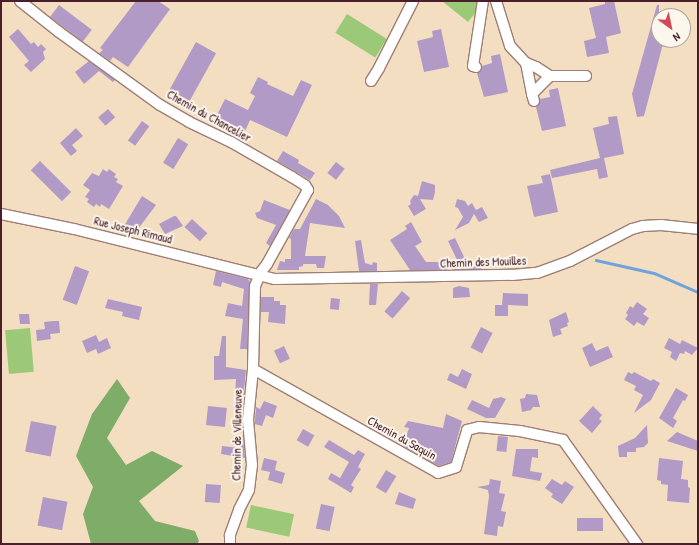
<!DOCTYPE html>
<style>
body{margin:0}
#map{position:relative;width:699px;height:545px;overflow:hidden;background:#f3dec2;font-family:"Patrick Hand",sans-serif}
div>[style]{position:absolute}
.green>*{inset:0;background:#9cc977;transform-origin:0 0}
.forest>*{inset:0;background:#7dad68}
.stream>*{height:2.5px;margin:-1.25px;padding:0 1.25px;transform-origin:1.25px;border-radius:1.25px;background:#6ea4db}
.building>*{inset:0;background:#b29ac6;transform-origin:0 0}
.roads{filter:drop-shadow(1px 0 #9e7e76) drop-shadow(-1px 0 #9e7e76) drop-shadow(0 1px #9e7e76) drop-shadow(0 -1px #9e7e76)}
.minor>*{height:10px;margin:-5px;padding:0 5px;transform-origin:5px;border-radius:5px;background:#fff}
span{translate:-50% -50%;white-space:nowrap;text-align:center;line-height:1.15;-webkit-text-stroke:4px #fbf7ec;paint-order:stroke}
.street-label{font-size:12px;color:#4a1f2b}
.frame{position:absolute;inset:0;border:2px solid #4a1f2b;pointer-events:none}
.north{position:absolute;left:651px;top:8px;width:40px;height:40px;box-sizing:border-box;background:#fbf7ec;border:1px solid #b4a19f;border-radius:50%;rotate:147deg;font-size:11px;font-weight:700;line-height:16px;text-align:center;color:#4a1f2b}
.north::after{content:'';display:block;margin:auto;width:14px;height:18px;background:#d1495b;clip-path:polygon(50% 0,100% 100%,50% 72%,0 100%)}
</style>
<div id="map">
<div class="green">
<div style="clip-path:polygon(442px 1px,480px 1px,483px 3px,468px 22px)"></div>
<div style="left:347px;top:14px;width:47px;height:22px;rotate:32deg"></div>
<div style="left:30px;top:328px;width:44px;height:25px;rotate:85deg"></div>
<div style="left:251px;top:505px;width:44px;height:23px;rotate:12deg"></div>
</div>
<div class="forest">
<div style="clip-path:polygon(117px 379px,130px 398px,107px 438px,126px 465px,152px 451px,183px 466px,139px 501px,155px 521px,195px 531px,199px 541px,197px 544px,91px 544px,83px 514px,93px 487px,76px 456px,92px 414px)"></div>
</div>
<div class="stream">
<div style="left:596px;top:260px;width:59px;rotate:12.6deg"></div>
<div style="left:654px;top:273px;width:48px;rotate:23.4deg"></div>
</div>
<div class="building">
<div style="clip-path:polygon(136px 1px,158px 1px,170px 9px,128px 67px,113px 57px,110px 61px,99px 53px,103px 50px,100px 48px)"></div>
<div style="clip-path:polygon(605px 1px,614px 1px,621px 33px,606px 37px,609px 53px,587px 57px,584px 41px,596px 38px,589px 8px,605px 4px)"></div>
<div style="left:59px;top:5px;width:41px;height:15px;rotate:37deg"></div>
<div style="clip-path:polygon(657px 5px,659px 5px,659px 40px,664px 40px,644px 116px,637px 117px,632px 94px)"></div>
<div style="clip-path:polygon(18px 29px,31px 44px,34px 42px,38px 47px,41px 44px,46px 49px,43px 52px,45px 59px,31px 72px,24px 65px,29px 61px,9px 37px)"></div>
<div style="clip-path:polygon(441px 29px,449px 67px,424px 72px,417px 41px,433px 37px,432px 31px)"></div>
<div style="left:196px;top:42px;width:23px;height:55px;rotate:29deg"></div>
<div style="clip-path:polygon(500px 54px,508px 92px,484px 97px,477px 73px,482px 69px,482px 66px,492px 63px,491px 56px)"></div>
<div style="clip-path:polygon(89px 61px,115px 80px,113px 82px,99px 71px,84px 84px,75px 72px)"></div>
<div style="clip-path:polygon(258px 77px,268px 82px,267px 84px,293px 96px,301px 80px,312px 85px,287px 137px,250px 120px,243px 136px,237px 133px,239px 128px,216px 117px,225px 99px,248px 110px,255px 96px,250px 93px)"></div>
<div style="clip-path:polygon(558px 88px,566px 126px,542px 131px,536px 107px,539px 105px,540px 99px,550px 97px,549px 90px)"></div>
<div style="left:108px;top:109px;width:11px;height:13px;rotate:49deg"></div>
<div style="clip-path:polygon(617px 116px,624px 154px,604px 158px,608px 177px,599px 179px,597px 169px,552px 178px,550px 170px,600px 158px,593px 128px,609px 124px,608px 117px)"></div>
<div style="left:142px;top:121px;width:9px;height:24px;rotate:36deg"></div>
<div style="clip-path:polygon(76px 128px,83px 136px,72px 145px,77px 151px,71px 156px,60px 143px)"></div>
<div style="left:178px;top:138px;width:12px;height:29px;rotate:31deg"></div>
<div style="clip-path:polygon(283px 151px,299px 160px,298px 163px,315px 173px,310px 180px,277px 161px)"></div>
<div style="left:40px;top:161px;width:44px;height:13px;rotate:45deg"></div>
<div style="left:336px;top:162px;width:11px;height:14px;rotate:38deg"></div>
<div style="clip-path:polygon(103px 169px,107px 172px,109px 169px,116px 174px,114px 177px,118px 179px,116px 182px,123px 186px,109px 209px,101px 204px,100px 207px,96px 204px,94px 207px,87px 202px,89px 199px,85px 197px,90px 190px,83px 185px,92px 173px,99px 176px)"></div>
<div style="clip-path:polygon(550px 174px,558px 212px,534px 217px,527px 186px,543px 183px,541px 176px)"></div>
<div style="clip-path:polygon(422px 181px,435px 185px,435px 192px,433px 200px,420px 199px,426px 209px,414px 216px,408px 206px,411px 204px,410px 201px,414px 195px,418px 196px)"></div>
<div style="clip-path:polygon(142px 196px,156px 205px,135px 233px,124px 226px)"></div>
<div style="clip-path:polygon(316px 199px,328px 205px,339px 216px,345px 228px,310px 223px,305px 256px,326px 256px,324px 268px,317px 268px,316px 264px,303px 264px,303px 266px,299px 267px,299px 270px,277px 270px,280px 261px,285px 262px,285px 259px,291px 259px,291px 239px,289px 238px,294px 229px,300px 229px)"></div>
<div style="clip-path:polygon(457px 199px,465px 201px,468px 206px,472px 203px,476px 210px,482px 207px,488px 218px,479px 222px,474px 214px,469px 223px,455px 230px,463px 217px,458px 208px,455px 207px)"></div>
<div style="clip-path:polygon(264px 200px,290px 210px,270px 246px,266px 243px,276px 225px,257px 218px,255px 213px,260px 211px)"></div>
<div style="clip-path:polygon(174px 216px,176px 216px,183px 226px,165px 234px,159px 224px)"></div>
<div style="left:192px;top:219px;width:21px;height:11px;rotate:43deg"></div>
<div style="clip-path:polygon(411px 222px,422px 242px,415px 246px,426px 262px,458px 262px,448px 241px,455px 238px,467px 263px,481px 263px,481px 269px,453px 270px,450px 265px,447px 270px,410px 270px,390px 240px,407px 229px,405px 226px)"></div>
<div style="clip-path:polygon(361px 240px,365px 263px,372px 265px,373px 262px,377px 263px,377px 271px,359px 271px,355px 241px)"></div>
<div style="left:75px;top:266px;width:15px;height:36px;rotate:20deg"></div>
<div style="clip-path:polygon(216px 271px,248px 279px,250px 282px,247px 349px,240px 349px,243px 319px,225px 316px,228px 303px,242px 306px,244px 289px,222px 282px,221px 287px,213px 285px)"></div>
<div style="clip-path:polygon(370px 284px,378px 284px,376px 305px,369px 305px)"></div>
<div style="clip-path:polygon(459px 286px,469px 288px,470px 297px,453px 298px,453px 288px)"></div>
<div style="left:402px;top:291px;width:11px;height:27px;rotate:41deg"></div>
<div style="clip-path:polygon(503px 293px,528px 294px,528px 306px,508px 305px,508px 316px,495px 316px,495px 305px,502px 305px)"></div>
<div style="clip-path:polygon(261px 297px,274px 297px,274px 301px,280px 301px,280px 305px,286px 305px,285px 324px,268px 322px,269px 312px,261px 312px)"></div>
<div style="left:331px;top:298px;width:9px;height:11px;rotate:6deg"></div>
<div style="clip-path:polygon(108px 299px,142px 307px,139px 320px,122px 316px,123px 312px,105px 308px)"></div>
<div style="clip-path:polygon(637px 302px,647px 309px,643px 314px,649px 318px,644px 326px,637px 322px,634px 326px,625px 319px,628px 315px,626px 313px,630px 306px,633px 308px)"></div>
<div style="clip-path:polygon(566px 312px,569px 322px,567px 323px,568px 326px,560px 329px,562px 334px,553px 337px,549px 320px)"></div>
<div style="clip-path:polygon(19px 314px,29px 314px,30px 324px,20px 324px)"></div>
<div style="clip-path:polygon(53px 321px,59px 321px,60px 333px,50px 334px,51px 339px,37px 341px,36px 330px,45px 329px,44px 322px)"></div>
<div style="left:481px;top:327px;width:13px;height:23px;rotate:27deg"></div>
<div style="clip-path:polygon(96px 335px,99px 342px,107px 338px,111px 348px,98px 354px,96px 349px,87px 353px,82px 341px)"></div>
<div style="clip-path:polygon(222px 336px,226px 336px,226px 367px,246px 370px,242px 411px,234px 410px,236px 379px,214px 380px,214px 356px,219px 356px)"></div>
<div style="clip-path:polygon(669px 338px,680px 344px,682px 340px,698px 348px,692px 355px,685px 351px,684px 354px,680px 353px,676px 361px,670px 357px,672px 352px,664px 348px)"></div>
<div style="clip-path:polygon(592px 343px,596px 351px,608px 346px,613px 357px,590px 367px,582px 348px)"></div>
<div style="left:284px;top:346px;width:14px;height:11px;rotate:65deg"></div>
<div style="clip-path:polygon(462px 369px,472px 374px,466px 389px,447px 380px,450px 373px,458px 377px)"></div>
<div style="clip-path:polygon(628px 372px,632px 374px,634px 372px,651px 381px,653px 379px,660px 383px,651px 400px,634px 413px,643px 395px,634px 390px,636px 386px,624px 380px)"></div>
<div style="clip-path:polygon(676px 388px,688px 395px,685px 401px,683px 400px,673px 418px,677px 421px,673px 428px,659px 418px)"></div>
<div style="clip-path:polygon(526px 394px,537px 395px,540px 407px,533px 407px,531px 410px,522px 412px,520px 399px,525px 398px)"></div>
<div style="clip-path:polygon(501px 397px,506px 399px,495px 418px,486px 418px,467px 409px,472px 400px,489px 408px,493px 399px)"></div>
<div style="clip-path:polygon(264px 401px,277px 406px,273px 418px,266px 415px,262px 426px,255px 424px,255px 420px,256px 407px,260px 409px)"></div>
<div style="left:208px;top:406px;width:19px;height:19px;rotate:6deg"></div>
<div style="clip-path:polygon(593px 406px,602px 415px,599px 419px,602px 421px,592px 433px,579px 421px)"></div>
<div style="clip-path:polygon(446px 414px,462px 421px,451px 462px,439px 466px,403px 446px,409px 428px,404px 427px,408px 421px,443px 428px)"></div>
<div style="left:31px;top:421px;width:26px;height:31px;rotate:11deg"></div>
<div style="clip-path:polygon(647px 425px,648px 443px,644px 447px,636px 448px,636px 452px,627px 452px,627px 457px,619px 457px,618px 446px,635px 438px)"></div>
<div style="left:303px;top:429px;width:13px;height:13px;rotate:29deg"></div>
<div style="clip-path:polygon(677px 432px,698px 441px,698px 451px,667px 441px)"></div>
<div style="clip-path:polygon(241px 436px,243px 436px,245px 458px,221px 454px,222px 446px,240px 448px)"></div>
<div style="left:498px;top:436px;width:10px;height:15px;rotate:6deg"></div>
<div style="clip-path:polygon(329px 440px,354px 455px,358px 450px,365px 454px,358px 467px,361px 469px,351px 485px,354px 487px,351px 493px,328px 479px,331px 473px,340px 478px,349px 462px,324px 447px)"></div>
<div style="clip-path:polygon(516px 449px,538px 449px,538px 458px,532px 457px,530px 471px,542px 473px,540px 481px,512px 476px)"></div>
<div style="clip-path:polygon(264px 458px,277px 461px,275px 470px,285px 473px,282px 484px,268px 480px,270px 472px,261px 470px)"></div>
<div style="clip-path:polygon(659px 458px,683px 461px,681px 479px,688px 480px,688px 487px,690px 488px,689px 503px,667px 501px,668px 485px,661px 484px,661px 481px,657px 480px)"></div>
<div style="left:386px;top:470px;width:12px;height:20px;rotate:31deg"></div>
<div style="clip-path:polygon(490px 479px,501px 481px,499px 493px,505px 494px,501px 511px,506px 512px,503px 527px,498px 526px,497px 536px,484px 534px,489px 496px,488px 490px,477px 487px,489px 485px)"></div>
<div style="clip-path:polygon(552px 479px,562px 485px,565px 481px,574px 487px,562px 504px,551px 497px,553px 494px,545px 488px)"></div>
<div style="left:206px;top:484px;width:15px;height:18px;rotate:4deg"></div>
<div style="clip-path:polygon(399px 492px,416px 499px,413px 509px,395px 504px)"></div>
<div style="left:43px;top:497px;width:25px;height:29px;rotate:11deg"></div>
<div style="left:321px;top:504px;width:14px;height:25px;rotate:12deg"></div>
<div style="left:577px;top:518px;width:26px;height:13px"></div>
</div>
<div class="roads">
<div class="minor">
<div style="left:20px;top:1px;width:50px;rotate:38.5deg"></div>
<div style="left:59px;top:32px;width:125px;rotate:35.9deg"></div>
<div style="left:160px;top:105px;width:34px;rotate:30deg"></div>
<div style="left:189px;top:122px;width:47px;rotate:25.5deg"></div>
<div style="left:231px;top:142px;width:70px;rotate:29.8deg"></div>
<div style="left:292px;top:177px;width:15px;rotate:32deg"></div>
<div style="left:305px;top:185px;width:6px;rotate:59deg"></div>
<div style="left:308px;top:190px;width:85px;rotate:119deg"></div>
<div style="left:267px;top:264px;width:10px;rotate:127deg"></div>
<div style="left:261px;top:272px;width:15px;rotate:113deg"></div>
<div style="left:255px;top:286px;width:83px;rotate:91.4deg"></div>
<div style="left:253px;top:369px;width:51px;rotate:95.6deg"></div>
<div style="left:248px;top:420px;width:45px;rotate:84.9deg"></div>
<div style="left:252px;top:465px;width:25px;rotate:97deg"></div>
<div style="left:249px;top:490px;width:22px;rotate:117deg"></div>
<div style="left:239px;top:510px;width:27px;rotate:110deg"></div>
<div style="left:230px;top:535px;width:9px;rotate:90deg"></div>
<div style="left:496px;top:1px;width:47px;rotate:72.7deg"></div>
<div style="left:510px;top:46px;width:23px;rotate:47deg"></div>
<div style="left:526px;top:63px;width:11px;rotate:22deg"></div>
<div style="left:536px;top:67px;width:17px;rotate:33deg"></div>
<div style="left:526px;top:63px;width:32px;rotate:79deg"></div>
<div style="left:476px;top:67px;width:3px;rotate:-162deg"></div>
<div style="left:473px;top:66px;width:66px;rotate:-81.3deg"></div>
<div style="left:371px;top:81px;width:15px;rotate:-58deg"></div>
<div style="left:379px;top:68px;width:75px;rotate:-63.1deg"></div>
<div style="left:534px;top:101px;width:7px;rotate:-106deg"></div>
<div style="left:532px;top:94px;width:25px;rotate:-45deg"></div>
<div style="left:550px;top:76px;width:36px"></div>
<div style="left:1px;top:214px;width:75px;rotate:11.6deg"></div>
<div style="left:74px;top:229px;width:207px;rotate:14deg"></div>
<div style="left:275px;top:279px;width:237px;rotate:-1deg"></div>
<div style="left:512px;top:275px;width:25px;rotate:-5deg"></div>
<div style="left:537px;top:273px;width:35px;rotate:-20deg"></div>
<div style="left:570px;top:261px;width:70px;rotate:-27.3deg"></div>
<div style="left:632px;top:229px;width:11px;rotate:-15deg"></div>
<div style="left:643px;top:226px;width:18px;rotate:-3deg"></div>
<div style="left:661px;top:225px;width:37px;rotate:6deg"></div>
<div style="left:253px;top:369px;width:212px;rotate:29.3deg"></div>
<div style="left:438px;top:473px;width:19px;rotate:-18deg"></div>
<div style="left:456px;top:467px;width:39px;rotate:-73deg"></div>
<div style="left:467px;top:430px;width:12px;rotate:-14deg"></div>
<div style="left:479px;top:427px;width:41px;rotate:5.6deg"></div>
<div style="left:520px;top:431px;width:44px;rotate:11.8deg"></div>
<div style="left:563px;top:440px;width:128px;rotate:54.6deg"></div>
</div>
</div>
<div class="street-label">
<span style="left:209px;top:116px;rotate:29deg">Chemin du Chancelier</span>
<span style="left:133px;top:230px;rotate:14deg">Rue Joseph Rimaud</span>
<span style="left:483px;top:262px;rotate:-2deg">Chemin des Mouilles</span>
<span style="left:237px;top:435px;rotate:-89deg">Chemin de Villeneuve</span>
<span style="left:402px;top:438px;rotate:29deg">Chemin du Saquin</span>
</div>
<div class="frame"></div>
<div class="north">N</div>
</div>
